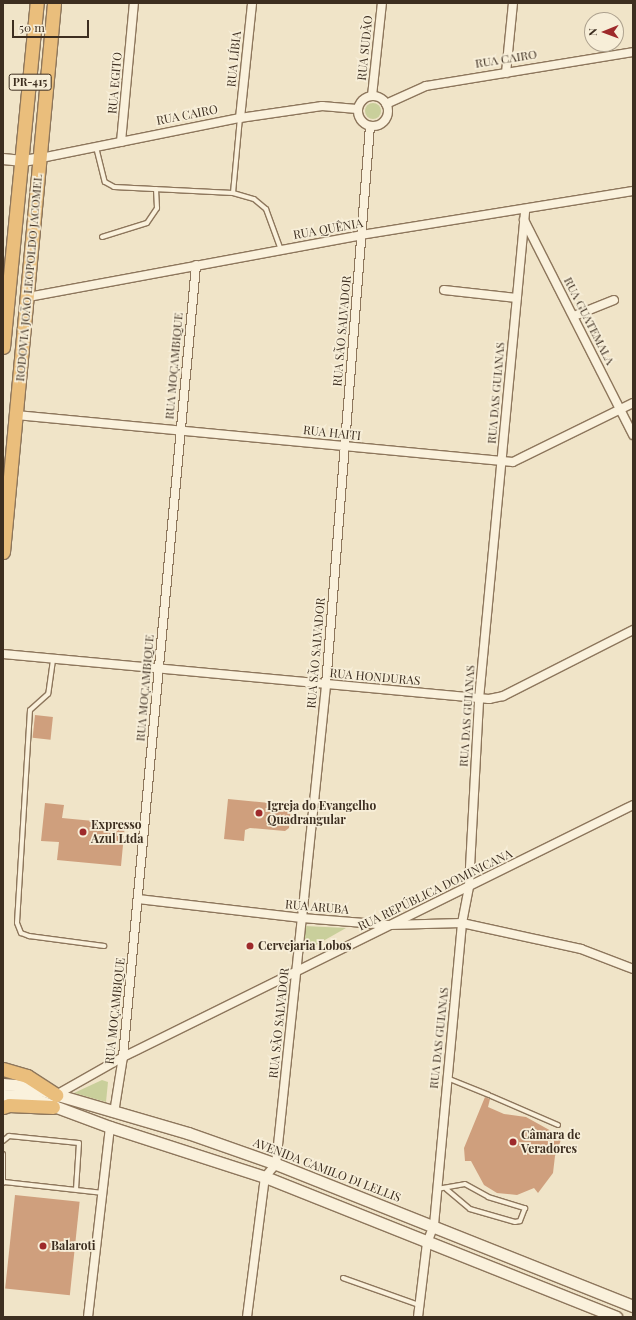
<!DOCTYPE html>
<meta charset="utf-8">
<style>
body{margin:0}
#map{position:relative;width:636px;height:1320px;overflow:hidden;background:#f0e4c8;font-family:"Playfair Display",serif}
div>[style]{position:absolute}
.green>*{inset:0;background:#c9cf9b}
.round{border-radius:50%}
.building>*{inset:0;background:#cf9f7d;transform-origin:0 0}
.roads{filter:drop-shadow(1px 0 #8d765c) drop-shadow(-1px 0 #8d765c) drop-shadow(0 1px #8d765c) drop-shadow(0 -1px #8d765c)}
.service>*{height:4px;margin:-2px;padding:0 2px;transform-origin:2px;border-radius:2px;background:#faf1dc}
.minor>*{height:8px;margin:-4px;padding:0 4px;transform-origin:4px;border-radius:4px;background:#faf1dc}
.minor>.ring{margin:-4px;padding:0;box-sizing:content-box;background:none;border:8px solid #faf1dc;border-radius:50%}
.tertiary>*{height:10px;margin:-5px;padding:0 5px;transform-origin:5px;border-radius:5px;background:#faf1dc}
.secondary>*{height:11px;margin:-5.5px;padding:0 5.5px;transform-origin:5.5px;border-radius:5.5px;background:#faf1dc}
.trunk>*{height:13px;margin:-6.5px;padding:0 6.5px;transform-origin:6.5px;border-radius:6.5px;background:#eabe7c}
.dots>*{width:11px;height:11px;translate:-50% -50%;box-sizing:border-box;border:2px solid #f7eed8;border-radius:50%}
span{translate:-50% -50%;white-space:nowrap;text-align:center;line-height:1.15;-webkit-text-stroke:3.5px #f7eed8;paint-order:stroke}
.shield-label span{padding:1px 3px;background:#f7eed8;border:1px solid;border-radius:3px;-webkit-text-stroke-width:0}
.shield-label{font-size:11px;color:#3d2e20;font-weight:700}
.street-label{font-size:12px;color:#3d2e20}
.poi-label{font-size:12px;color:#3d2e20;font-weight:700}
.left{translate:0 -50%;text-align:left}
.frame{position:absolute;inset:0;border:4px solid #3d2e20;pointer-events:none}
.north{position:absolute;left:584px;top:12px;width:40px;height:40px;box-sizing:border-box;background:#f7eed8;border:1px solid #ada18e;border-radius:50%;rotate:269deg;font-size:11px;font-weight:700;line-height:16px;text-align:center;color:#3d2e20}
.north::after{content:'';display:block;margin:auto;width:14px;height:18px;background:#9e2a2b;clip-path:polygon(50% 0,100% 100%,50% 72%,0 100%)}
.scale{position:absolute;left:12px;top:20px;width:77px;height:18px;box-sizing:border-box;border:2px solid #3d2e20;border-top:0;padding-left:5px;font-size:12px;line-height:14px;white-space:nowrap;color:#3d2e20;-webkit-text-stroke:3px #f7eed8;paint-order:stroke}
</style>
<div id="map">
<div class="green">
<div class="round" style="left:365px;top:103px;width:16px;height:16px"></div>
<div style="clip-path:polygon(305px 926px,346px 928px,302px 953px)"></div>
<div style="clip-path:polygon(102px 1080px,108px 1082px,106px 1102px,74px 1093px)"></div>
</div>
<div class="building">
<div style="left:35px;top:715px;width:18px;height:23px;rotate:6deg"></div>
<div style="clip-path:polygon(228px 799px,291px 805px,289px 828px,285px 831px,250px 828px,245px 830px,244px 841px,224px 839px)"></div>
<div style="clip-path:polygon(45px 803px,64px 805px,62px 818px,125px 824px,121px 866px,57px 860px,59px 842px,41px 841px)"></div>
<div style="clip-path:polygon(485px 1097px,490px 1099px,488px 1107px,504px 1114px,526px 1117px,562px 1137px,555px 1156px,553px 1173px,538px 1193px,534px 1188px,517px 1195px,497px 1193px,484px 1185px,471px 1161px,465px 1161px,464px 1148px)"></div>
<div style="left:15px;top:1195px;width:65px;height:94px;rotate:6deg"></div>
</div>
<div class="roads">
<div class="service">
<div style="left:96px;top:147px;width:36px;rotate:76deg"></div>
<div style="left:105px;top:182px;width:10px;rotate:29deg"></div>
<div style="left:114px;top:187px;width:119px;rotate:2.9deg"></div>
<div style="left:233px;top:193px;width:22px;rotate:16deg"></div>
<div style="left:254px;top:199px;width:16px;rotate:40deg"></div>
<div style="left:266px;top:209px;width:44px;rotate:69.9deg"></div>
<div style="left:233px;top:193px;width:75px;rotate:-84.7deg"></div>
<div style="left:102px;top:237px;width:47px;rotate:-17.3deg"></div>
<div style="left:147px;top:223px;width:18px;rotate:-56deg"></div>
<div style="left:157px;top:208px;width:19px;rotate:-93deg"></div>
<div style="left:53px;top:660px;width:34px;rotate:98deg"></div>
<div style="left:48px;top:694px;width:24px;rotate:138deg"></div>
<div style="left:30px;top:710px;width:213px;rotate:93.5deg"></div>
<div style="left:17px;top:923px;width:11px;rotate:68deg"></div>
<div style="left:21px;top:933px;width:9px;rotate:21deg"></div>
<div style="left:29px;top:936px;width:76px;rotate:7.6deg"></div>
<div style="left:447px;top:1078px;width:45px;rotate:22deg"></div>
<div style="left:491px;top:1096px;width:73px;rotate:23.4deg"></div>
<div style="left:3px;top:1141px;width:8px;rotate:-40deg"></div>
<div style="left:9px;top:1136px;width:70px;rotate:5.7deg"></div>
<div style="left:79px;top:1143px;width:46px;rotate:93.7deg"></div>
<div style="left:3px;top:1154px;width:29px;rotate:90deg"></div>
<div style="left:4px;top:1182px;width:100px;rotate:6.3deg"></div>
<div style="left:437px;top:1189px;width:28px;rotate:-10deg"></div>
<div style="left:465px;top:1184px;width:26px;rotate:29deg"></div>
<div style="left:488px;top:1197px;width:39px;rotate:17deg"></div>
<div style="left:525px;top:1208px;width:14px;rotate:111deg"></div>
<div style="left:520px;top:1221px;width:5px;rotate:169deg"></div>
<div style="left:515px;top:1222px;width:47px;rotate:-163.9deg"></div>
<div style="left:470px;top:1209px;width:31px;rotate:-140deg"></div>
<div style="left:343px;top:1278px;width:81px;rotate:19.6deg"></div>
</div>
<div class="minor">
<div style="left:506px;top:73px;width:70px;rotate:-84.3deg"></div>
<div class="ring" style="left:358px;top:96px;width:22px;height:22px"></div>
<div style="left:372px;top:96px;width:94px;rotate:-83.9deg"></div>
<div style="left:386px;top:104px;width:44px;rotate:-24.2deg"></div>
<div style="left:426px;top:86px;width:210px;rotate:-9.3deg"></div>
<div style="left:240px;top:118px;width:116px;rotate:-84deg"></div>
<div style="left:121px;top:142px;width:140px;rotate:-84.7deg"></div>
<div style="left:41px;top:158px;width:203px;rotate:-11.4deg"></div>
<div style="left:240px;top:118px;width:83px;rotate:-8.3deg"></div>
<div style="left:322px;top:106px;width:35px;rotate:5deg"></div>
<div style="left:524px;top:220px;width:241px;rotate:63.1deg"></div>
<div style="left:444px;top:290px;width:73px;rotate:6.3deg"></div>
<div style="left:28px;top:297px;width:339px;rotate:-10.5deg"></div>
<div style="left:361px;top:235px;width:276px;rotate:-9.2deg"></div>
<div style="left:574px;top:316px;width:43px;rotate:-21.8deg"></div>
<div style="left:16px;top:415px;width:499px;rotate:5.4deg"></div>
<div style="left:513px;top:462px;width:134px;rotate:-26.2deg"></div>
<div style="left:3px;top:654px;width:488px;rotate:5.3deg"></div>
<div style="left:489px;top:699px;width:14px;rotate:-12deg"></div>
<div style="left:503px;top:696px;width:146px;rotate:-26.9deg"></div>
<div style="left:138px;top:899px;width:165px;rotate:6.6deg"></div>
<div style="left:302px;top:918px;width:87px;rotate:4.6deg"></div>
<div style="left:389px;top:925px;width:73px;rotate:-1.6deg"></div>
<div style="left:462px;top:923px;width:122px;rotate:12.3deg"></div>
<div style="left:581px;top:949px;width:56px;rotate:21deg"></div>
<div style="left:56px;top:1095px;width:77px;rotate:-29.6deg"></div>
<div style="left:123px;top:1057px;width:569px;rotate:-26.29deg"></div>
<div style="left:114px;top:1113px;width:57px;rotate:-80.9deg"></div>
<div style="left:123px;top:1057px;width:795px;rotate:-84.73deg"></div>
<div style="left:88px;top:1317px;width:191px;rotate:-83.4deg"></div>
<div style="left:247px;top:1317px;width:141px;rotate:-82.7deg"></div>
<div style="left:265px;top:1177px;width:17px;rotate:-50deg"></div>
<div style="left:276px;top:1164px;width:247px;rotate:-84deg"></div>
<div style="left:302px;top:918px;width:234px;rotate:-84.1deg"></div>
<div style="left:326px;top:685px;width:561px;rotate:-85.5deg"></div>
<div style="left:418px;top:1317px;width:75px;rotate:-83.1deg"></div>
<div style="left:427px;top:1243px;width:19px;rotate:-69deg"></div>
<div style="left:434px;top:1225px;width:303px;rotate:-84.7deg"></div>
<div style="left:462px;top:923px;width:38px;rotate:-79deg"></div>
<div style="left:469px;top:886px;width:187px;rotate:-86.9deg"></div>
<div style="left:479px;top:699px;width:492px;rotate:-84.6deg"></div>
</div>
<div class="tertiary">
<div style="left:3px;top:159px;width:20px;rotate:6deg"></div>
<div style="left:23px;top:161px;width:18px;rotate:-9deg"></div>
</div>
<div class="secondary">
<div style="left:3px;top:1084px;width:24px;rotate:5deg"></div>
<div style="left:27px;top:1086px;width:168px;rotate:16.3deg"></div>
<div style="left:188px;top:1133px;width:93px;rotate:19.4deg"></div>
<div style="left:276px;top:1164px;width:384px;rotate:21.7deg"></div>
<div style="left:3px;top:1095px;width:24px;rotate:2deg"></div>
<div style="left:27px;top:1096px;width:89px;rotate:20.5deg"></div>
<div style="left:110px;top:1127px;width:163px;rotate:17.9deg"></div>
<div style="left:265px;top:1177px;width:378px;rotate:21.7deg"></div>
</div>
<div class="trunk">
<div style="left:3px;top:347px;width:346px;rotate:-84.4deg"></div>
<div style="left:3px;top:552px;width:551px;rotate:-84.69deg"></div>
<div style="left:3px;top:1069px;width:25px;rotate:16deg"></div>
<div style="left:27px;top:1076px;width:35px;rotate:33deg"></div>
<div style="left:3px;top:1107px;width:6px;rotate:-18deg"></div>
<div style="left:9px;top:1105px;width:44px;rotate:2.6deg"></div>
</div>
</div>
<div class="dots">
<div style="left:259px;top:813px;background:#9e2a2b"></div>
<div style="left:83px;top:832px;background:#9e2a2b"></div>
<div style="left:250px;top:946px;background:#9e2a2b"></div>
<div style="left:513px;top:1142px;background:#9e2a2b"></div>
<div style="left:43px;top:1246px;background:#9e2a2b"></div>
</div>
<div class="shield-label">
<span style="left:30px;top:82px">PR-415</span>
</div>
<div class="street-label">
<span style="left:365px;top:48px;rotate:-84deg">RUA SUDÃO</span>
<span style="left:234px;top:59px;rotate:-84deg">RUA LÍBIA</span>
<span style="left:506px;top:59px;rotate:-9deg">RUA CAIRO</span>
<span style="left:115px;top:83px;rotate:-85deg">RUA EGITO</span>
<span style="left:187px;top:115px;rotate:-11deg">RUA CAIRO</span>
<span style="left:328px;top:229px;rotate:-10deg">RUA QUÊNIA</span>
<span style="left:29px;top:278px;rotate:-85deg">RODOVIA JOÃO LEOPOLDO JACOMEL</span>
<span style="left:589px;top:321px;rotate:63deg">RUA GUATEMALA</span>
<span style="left:342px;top:331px;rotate:-85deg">RUA SÃO SALVADOR</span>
<span style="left:174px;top:366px;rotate:-85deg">RUA MOÇAMBIQUE</span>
<span style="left:496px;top:393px;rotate:-85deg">RUA DAS GUIANAS</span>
<span style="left:332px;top:433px;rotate:6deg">RUA HAITI</span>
<span style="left:316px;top:653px;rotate:-85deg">RUA SÃO SALVADOR</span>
<span style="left:375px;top:677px;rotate:5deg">RUA HONDURAS</span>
<span style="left:145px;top:688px;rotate:-85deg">RUA MOÇAMBIQUE</span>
<span style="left:467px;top:716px;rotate:-86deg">RUA DAS GUIANAS</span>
<span style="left:435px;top:890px;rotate:-26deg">RUA REPÚBLICA DOMINICANA</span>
<span style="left:317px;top:907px;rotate:5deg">RUA ARUBA</span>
<span style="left:115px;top:1011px;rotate:-84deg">RUA MOÇAMBIQUE</span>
<span style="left:279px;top:1023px;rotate:-84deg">RUA SÃO SALVADOR</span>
<span style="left:439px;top:1038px;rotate:-84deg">RUA DAS GUIANAS</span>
<span style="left:327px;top:1170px;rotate:21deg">AVENIDA CAMILO DI LELLIS</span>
</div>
<div class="poi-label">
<span class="left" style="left:267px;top:813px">Igreja do Evangelho<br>Quadrangular</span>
<span class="left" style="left:91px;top:832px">Expresso<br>Azul Ltda</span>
<span class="left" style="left:258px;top:946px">Cervejaria Lobos</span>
<span class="left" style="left:521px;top:1142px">Câmara de<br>Veradores</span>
<span class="left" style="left:51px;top:1246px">Balaroti</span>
</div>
<div class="frame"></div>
<div class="north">N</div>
<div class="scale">50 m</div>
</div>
